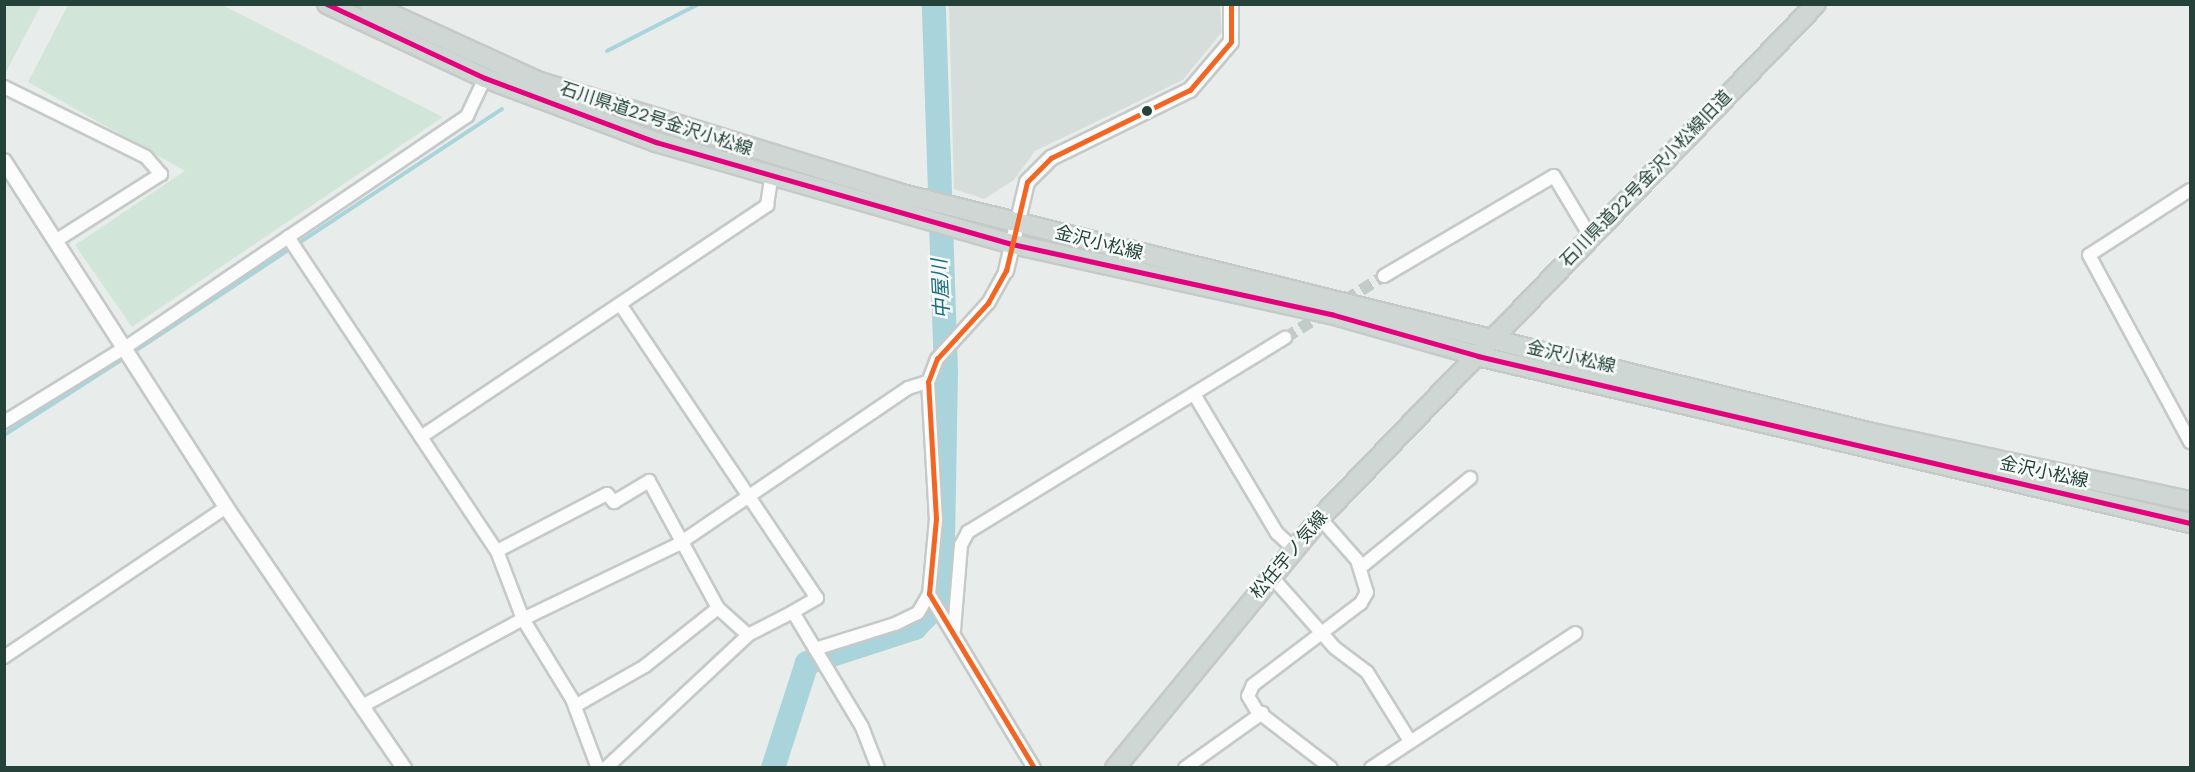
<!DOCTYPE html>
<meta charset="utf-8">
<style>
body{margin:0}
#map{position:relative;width:2195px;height:772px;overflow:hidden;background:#e8edeb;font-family:"Work Sans","Noto Sans JP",sans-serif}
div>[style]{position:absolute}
.built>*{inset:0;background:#d6dedb}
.green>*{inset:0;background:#d1e6d8}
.stream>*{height:4px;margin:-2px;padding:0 2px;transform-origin:2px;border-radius:2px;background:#a9d4db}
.river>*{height:24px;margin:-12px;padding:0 12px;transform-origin:12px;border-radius:12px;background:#a9d4db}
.minor-tunnel>*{height:12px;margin-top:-6px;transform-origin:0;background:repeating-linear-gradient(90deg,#c1cbc8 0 12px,transparent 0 18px)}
.roads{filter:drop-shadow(2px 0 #c5cac8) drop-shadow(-2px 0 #c5cac8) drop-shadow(0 2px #c5cac8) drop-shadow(0 -2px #c5cac8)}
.minor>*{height:12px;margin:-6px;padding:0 6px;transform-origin:6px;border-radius:6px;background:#fcfcfc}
.tertiary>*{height:14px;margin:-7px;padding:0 7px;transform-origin:7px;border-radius:7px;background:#fcfcfc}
.primary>*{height:18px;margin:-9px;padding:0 9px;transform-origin:9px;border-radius:9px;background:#cfd7d5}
.bus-1>*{height:4.5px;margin:-2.25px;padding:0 2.25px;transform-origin:2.25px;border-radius:2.25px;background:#e5007d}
.bus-2>*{height:4.5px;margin:-2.25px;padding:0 2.25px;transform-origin:2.25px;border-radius:2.25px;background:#f26522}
.dots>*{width:16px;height:16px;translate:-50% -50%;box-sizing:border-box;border:3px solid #f7fbf9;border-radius:50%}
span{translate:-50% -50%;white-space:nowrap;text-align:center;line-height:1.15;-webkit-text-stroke:5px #f7fbf9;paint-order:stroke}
.street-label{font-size:18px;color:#24423a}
.water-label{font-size:20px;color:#1c6f80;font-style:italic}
.frame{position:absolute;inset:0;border:6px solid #24423a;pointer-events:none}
</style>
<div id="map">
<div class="built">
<div style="clip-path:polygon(949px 5px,1220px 5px,1222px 32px,1183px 80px,1035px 151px,1014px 180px,984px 199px,954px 189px)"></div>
</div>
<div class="green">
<div style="clip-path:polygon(5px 4px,41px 5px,5px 74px,4px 5px)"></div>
<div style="clip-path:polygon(68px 5px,222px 5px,443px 117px,132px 327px,75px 245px,185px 171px,28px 82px)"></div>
</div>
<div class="stream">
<div style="left:607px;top:51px;width:103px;rotate:-27.1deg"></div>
<div style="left:132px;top:353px;width:443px;rotate:-33.4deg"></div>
<div style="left:4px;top:435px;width:145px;rotate:-32.6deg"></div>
</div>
<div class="river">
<div style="left:773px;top:768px;width:110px;rotate:-72.1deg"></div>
<div style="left:807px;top:663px;width:114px;rotate:-18deg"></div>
<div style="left:915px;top:628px;width:39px;rotate:-46deg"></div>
<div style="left:942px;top:600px;width:227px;rotate:-89deg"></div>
<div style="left:946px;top:373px;width:369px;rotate:-91.9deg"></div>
</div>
<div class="minor-tunnel">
<div style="left:1285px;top:338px;width:117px;rotate:-32.1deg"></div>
</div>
<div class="roads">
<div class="minor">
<div style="left:4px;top:87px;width:158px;rotate:26.2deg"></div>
<div style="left:146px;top:157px;width:23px;rotate:49deg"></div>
<div style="left:161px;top:174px;width:123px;rotate:147.6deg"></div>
<div style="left:2190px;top:190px;width:120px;rotate:147.2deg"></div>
<div style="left:2089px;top:255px;width:213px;rotate:61.6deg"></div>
<div style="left:288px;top:237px;width:377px;rotate:56.4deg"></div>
<div style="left:497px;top:551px;width:73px;rotate:69.1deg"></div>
<div style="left:523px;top:619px;width:94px;rotate:58.5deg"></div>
<div style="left:572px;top:699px;width:74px;rotate:69.4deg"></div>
<div style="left:1006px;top:271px;width:37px;rotate:119deg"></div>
<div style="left:988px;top:303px;width:76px;rotate:132.3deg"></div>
<div style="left:937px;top:359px;width:25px;rotate:111deg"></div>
<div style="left:928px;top:382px;width:137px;rotate:86.7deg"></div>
<div style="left:936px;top:519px;width:75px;rotate:95.3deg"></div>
<div style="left:929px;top:594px;width:203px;rotate:58.9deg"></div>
<div style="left:1384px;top:276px;width:197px;rotate:-30.5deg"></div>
<div style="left:1554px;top:176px;width:70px;rotate:59deg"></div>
<div style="left:620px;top:304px;width:354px;rotate:56.2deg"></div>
<div style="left:817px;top:598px;width:28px;rotate:150deg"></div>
<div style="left:1194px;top:394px;width:162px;rotate:59.2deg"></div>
<div style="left:1277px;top:533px;width:22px;rotate:43deg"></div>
<div style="left:4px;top:422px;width:143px;rotate:-31.6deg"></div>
<div style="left:126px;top:347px;width:412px;rotate:-34.1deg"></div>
<div style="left:467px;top:116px;width:42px;rotate:-64.7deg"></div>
<div style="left:421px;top:437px;width:417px;rotate:-33.8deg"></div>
<div style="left:767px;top:205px;width:30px;rotate:-81deg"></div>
<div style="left:1320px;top:518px;width:56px;rotate:48.6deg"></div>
<div style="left:1357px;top:560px;width:34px;rotate:73deg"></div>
<div style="left:1367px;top:592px;width:13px;rotate:119deg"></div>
<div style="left:1361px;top:603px;width:136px;rotate:142.8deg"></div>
<div style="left:1253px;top:685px;width:12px;rotate:114deg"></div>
<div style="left:1248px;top:696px;width:17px;rotate:59deg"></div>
<div style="left:1257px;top:711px;width:93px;rotate:37.6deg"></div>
<div style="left:497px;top:551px;width:124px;rotate:-27.4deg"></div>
<div style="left:607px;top:494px;width:11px;rotate:49deg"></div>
<div style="left:614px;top:502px;width:41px;rotate:-31deg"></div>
<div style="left:649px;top:481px;width:145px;rotate:61.5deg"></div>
<div style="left:1361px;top:567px;width:141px;rotate:-39.2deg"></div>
<div style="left:1271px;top:576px;width:96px;rotate:48.4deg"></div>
<div style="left:1335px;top:648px;width:40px;rotate:37deg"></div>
<div style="left:1367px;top:672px;width:81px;rotate:58.1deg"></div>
<div style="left:954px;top:630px;width:85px;rotate:-85.3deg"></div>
<div style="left:961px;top:545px;width:15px;rotate:-62deg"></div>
<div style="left:968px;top:532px;width:372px;rotate:-31.5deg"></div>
<div style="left:815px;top:649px;width:84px;rotate:-17.4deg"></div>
<div style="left:895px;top:624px;width:25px;rotate:-26deg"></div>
<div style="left:918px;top:613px;width:22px;rotate:-60deg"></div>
<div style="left:4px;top:657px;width:268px;rotate:-34deg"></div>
<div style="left:364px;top:705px;width:181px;rotate:-28.4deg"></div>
<div style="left:523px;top:619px;width:171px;rotate:-25.7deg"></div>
<div style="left:677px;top:545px;width:279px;rotate:-34.2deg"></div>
<div style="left:908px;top:388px;width:21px;rotate:-17deg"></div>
<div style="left:575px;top:706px;width:81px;rotate:-29.7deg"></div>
<div style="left:645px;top:666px;width:93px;rotate:-38.5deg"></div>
<div style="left:718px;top:608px;width:40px;rotate:42deg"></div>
<div style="left:606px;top:768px;width:195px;rotate:-43.1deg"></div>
<div style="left:748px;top:635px;width:51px;rotate:-27.1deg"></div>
<div style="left:793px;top:612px;width:134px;rotate:59deg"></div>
<div style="left:862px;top:727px;width:44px;rotate:68.7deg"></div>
<div style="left:1185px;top:768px;width:95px;rotate:-35.5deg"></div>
<div style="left:1371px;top:768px;width:245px;rotate:-33.4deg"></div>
</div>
<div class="tertiary">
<div style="left:4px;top:161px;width:411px;rotate:57.3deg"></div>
<div style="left:226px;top:507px;width:316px;rotate:55.7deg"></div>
<div style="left:1006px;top:271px;width:91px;rotate:-76.7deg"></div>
<div style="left:1027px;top:182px;width:34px;rotate:-45deg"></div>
<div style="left:1051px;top:158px;width:155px;rotate:-26.1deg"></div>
<div style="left:1190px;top:90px;width:63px;rotate:-49.5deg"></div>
<div style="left:1231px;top:42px;width:38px;rotate:-90deg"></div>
</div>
<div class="primary">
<div style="left:327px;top:4px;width:174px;rotate:25.1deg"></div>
<div style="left:485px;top:78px;width:183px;rotate:20.5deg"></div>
<div style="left:656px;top:142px;width:370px;rotate:16deg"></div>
<div style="left:1012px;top:244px;width:327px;rotate:12.4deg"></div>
<div style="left:1331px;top:314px;width:153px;rotate:15.9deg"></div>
<div style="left:1478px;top:356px;width:731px;rotate:13.2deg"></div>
<div style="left:369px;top:4px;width:185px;rotate:24.6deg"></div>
<div style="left:537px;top:81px;width:378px;rotate:17.2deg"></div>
<div style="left:898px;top:193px;width:1003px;rotate:13.84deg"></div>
<div style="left:1872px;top:433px;width:325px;rotate:12.1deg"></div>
<div style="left:1115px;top:768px;width:323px;rotate:-50.6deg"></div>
<div style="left:1320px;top:518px;width:714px;rotate:-46.02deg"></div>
</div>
</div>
<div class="bus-1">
<div style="left:327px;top:4px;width:174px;rotate:25.1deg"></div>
<div style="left:485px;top:78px;width:183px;rotate:20.5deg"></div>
<div style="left:656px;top:142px;width:370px;rotate:16deg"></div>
<div style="left:1012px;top:244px;width:327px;rotate:12.4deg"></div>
<div style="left:1331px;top:314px;width:153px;rotate:15.9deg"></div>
<div style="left:1478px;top:356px;width:731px;rotate:13.2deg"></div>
</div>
<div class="bus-2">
<div style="left:1034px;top:768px;width:203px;rotate:-121.1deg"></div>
<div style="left:929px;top:594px;width:75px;rotate:-84.7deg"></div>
<div style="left:936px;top:519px;width:137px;rotate:-93.3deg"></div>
<div style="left:928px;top:382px;width:25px;rotate:-69deg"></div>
<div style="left:937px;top:359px;width:76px;rotate:-47.7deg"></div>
<div style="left:988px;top:303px;width:37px;rotate:-61deg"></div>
<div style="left:1006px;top:271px;width:91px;rotate:-76.7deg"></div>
<div style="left:1027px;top:182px;width:34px;rotate:-45deg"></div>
<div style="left:1051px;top:158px;width:155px;rotate:-26.1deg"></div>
<div style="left:1190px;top:90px;width:63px;rotate:-49.5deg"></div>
<div style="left:1231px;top:42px;width:38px;rotate:-90deg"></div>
</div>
<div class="dots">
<div style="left:1147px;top:111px;background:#24423a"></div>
</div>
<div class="street-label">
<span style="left:656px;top:119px;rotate:18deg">石川県道22号金沢小松線</span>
<span style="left:1646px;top:179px;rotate:-46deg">石川県道22号金沢小松線旧道</span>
<span style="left:1099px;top:243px;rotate:14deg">金沢小松線</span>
<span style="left:1571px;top:357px;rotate:13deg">金沢小松線</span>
<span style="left:2044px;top:472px;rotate:12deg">金沢小松線</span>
<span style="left:1289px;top:555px;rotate:-50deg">松任宇ノ気線</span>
</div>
<div class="water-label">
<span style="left:941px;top:289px;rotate:-93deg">中屋川</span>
</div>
<div class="frame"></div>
</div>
